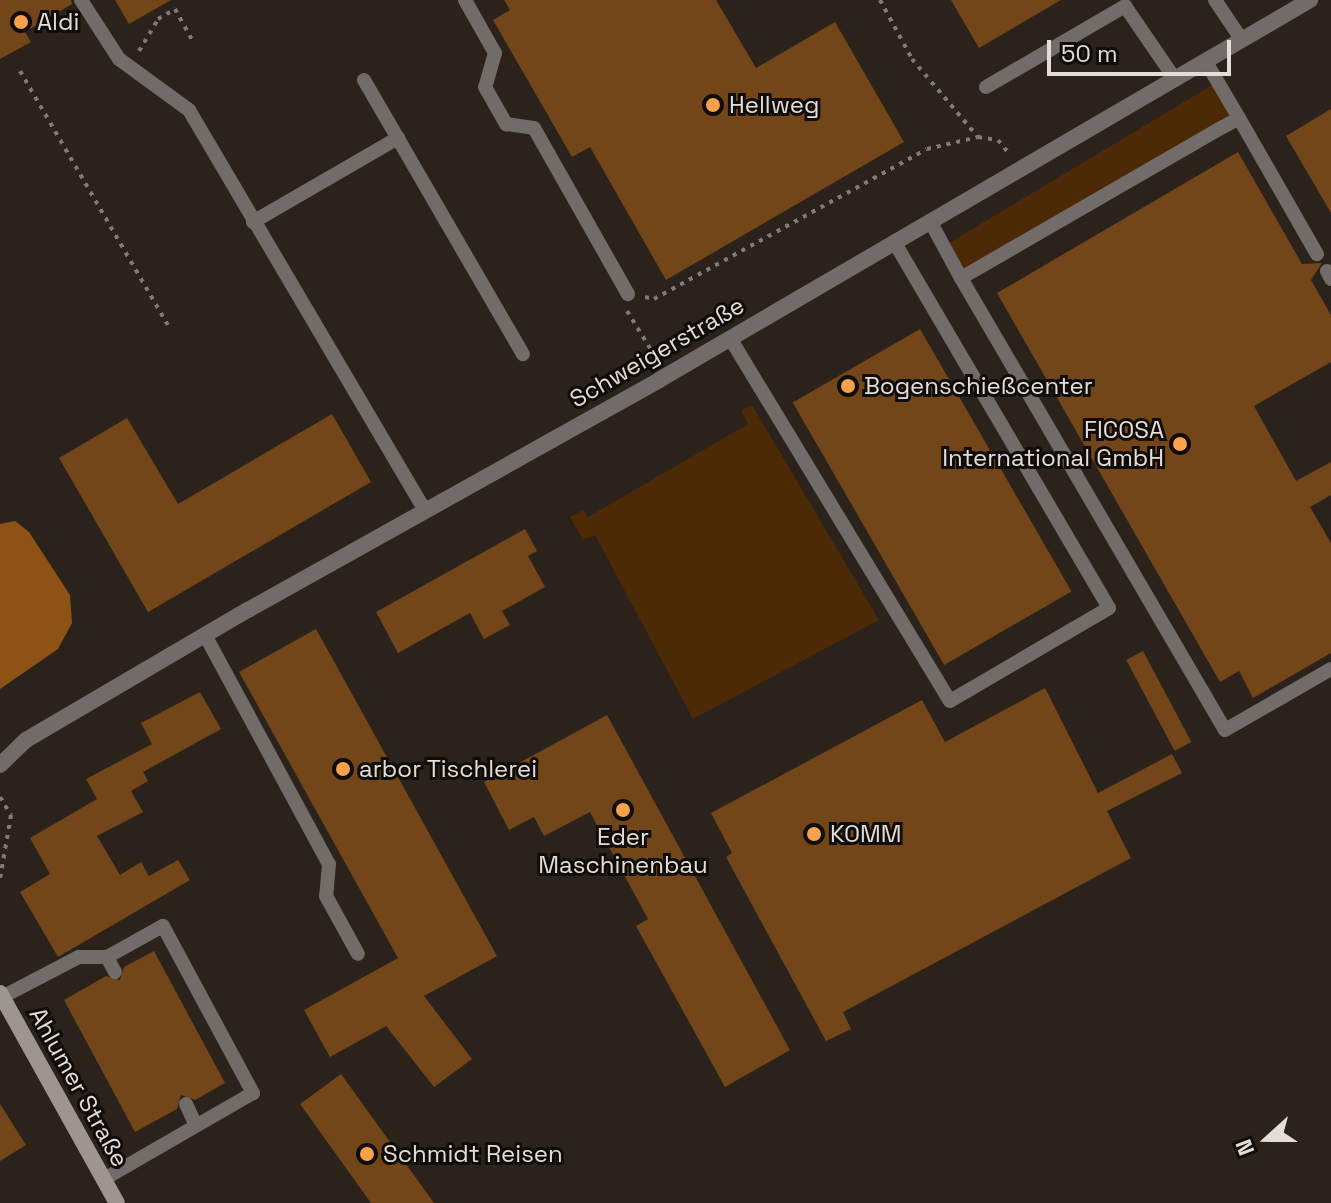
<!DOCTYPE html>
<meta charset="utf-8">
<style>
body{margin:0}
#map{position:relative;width:1331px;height:1203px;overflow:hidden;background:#2a221b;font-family:"Space Grotesk",sans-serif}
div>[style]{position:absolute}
.green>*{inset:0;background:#4c2a05;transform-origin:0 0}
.water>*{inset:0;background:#8d5314}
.building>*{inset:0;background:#724619;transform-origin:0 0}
.path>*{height:4px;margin-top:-2px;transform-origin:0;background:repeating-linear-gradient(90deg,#827a75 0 4px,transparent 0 10px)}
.service>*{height:14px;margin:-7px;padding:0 7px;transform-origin:7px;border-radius:7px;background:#716c69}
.minor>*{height:16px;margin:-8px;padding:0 8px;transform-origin:8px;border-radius:8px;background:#716c69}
.secondary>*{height:16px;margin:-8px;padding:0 8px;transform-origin:8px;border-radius:8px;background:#9d9690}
.dots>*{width:22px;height:22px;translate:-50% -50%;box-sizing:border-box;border:4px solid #100c09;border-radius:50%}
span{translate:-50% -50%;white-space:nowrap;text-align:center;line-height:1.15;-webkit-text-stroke:6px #100c09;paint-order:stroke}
.poi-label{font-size:24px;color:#e3ddd9}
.left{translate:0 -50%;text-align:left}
.right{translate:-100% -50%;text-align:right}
.street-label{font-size:24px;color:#e3ddd9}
.north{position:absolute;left:1227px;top:1099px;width:80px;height:80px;-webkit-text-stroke:6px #100c09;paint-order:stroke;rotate:249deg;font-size:22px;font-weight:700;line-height:32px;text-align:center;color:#e3ddd9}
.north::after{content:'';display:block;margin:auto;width:28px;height:36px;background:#e3ddd9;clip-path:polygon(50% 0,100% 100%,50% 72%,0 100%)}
.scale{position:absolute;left:1047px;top:40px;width:184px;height:36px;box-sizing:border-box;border:4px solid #e3ddd9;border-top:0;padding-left:10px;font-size:24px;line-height:28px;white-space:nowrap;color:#e3ddd9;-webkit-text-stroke:6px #100c09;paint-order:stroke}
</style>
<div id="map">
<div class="green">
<div style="left:1217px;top:82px;width:42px;height:319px;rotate:59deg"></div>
<div style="clip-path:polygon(752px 405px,879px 620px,693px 719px,595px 535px,583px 540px,570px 517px,583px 510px,588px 517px,748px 424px,741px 410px)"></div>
</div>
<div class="water">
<div style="clip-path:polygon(15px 521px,29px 532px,70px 595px,72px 623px,58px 649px,0 689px,0 524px)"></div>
</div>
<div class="building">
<div style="clip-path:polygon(0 0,71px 0,72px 4px,25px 32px,31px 42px,0 59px)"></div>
<div style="clip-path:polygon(115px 0,171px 0,129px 24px)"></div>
<div style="clip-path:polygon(504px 0,716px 0,756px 68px,835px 22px,904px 142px,666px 280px,590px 147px,572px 157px,493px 20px,510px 10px)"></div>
<div style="clip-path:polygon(951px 0,1061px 0,979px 48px)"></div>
<div style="clip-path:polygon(1331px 109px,1331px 213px,1286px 136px)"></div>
<div style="clip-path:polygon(1238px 152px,1302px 264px,1322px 263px,1311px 280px,1331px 315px,1331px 362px,1254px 406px,1296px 481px,1331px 462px,1331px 495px,1310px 507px,1331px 543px,1331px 653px,1253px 698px,1239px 671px,1220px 682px,997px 293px)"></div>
<div style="left:920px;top:329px;width:303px;height:147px;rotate:60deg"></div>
<div style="clip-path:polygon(332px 414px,371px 482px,148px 612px,59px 458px,127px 418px,178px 504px)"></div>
<div style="clip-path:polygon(525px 529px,537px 551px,528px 556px,545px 587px,502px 611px,510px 625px,484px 639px,470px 613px,398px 653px,376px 612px)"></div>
<div style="clip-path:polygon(316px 629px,497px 956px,424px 996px,472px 1059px,434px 1087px,386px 1026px,330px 1057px,304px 1010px,398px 958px,239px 672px)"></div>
<div style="left:1143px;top:651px;width:103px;height:19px;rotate:62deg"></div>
<div style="clip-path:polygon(1045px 688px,1098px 793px,1172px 754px,1182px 773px,1107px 811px,1131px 858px,843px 1012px,851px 1029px,826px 1041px,726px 857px,732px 853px,711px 813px,922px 700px,945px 742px)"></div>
<div style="clip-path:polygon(200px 692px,221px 729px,143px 772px,148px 781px,131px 791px,143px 812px,97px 836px,120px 875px,141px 862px,149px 876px,178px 860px,190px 880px,58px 957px,20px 892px,50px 874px,30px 838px,97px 799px,86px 779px,152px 744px,141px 723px)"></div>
<div style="clip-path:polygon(607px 715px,790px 1050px,725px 1087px,636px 926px,648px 919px,590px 812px,544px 836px,534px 817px,509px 830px,484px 782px)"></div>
<div style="clip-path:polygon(154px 951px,225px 1083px,195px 1100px,181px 1095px,177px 1109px,135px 1132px,64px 1000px,106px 976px,120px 980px,124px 967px)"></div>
<div style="clip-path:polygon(341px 1074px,434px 1203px,371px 1203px,300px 1104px)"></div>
<div style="clip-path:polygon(0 1104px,26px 1145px,0 1161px)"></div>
</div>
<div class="path">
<div style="left:880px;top:0;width:67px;rotate:61.5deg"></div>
<div style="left:912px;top:59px;width:102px;rotate:49.8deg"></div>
<div style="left:978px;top:137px;width:20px;rotate:9deg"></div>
<div style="left:998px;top:140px;width:19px;rotate:51deg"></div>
<div style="left:139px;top:51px;width:37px;rotate:-59deg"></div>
<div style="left:158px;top:19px;width:20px;rotate:-30deg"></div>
<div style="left:175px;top:9px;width:37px;rotate:61deg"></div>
<div style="left:20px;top:71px;width:294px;rotate:59.8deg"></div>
<div style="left:645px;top:297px;width:9px;rotate:13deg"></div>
<div style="left:654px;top:299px;width:311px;rotate:-28.8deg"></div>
<div style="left:927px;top:149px;width:52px;rotate:-13.2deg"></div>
<div style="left:627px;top:311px;width:55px;rotate:58.3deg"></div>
<div style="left:0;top:797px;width:21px;rotate:59deg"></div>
<div style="left:11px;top:815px;width:65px;rotate:99.8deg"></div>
</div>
<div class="service">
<div style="left:81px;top:0;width:70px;rotate:57.2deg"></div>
<div style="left:119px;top:59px;width:87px;rotate:36.1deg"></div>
<div style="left:189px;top:110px;width:465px;rotate:59.5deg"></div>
<div style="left:465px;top:0;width:61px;rotate:60.5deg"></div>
<div style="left:495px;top:53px;width:35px;rotate:106deg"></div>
<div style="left:485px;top:87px;width:43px;rotate:60.4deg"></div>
<div style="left:506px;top:124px;width:28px;rotate:8deg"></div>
<div style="left:534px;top:128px;width:191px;rotate:60.5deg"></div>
<div style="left:1215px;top:0;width:48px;rotate:56deg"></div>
<div style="left:364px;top:80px;width:317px;rotate:59.9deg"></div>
<div style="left:986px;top:87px;width:161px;rotate:-30.2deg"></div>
<div style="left:1125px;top:6px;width:88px;rotate:55.6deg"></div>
<div style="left:1239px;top:118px;width:157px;rotate:60.2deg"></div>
<div style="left:930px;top:221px;width:65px;rotate:61.5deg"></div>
<div style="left:961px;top:278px;width:302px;rotate:-30deg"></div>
<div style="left:1223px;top:127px;width:18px;rotate:-29deg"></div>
<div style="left:1239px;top:118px;width:65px;rotate:-120.5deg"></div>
<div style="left:253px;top:222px;width:168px;rotate:-30.1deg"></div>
<div style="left:1327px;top:271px;width:9px;rotate:63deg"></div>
<div style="left:961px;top:278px;width:523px;rotate:59.71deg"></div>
<div style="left:1225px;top:730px;width:122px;rotate:-29.9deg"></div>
<div style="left:730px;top:338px;width:424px;rotate:58.8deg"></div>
<div style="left:950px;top:701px;width:184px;rotate:-30.3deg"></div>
<div style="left:1109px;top:608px;width:424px;rotate:-120.4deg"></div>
<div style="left:205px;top:635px;width:260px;rotate:61.6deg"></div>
<div style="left:329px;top:864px;width:32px;rotate:95deg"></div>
<div style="left:326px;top:896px;width:66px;rotate:61.1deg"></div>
<div style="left:107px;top:957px;width:17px;rotate:62deg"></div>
<div style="left:2px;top:997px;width:87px;rotate:-27.5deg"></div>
<div style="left:79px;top:957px;width:28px"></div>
<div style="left:107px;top:957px;width:64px;rotate:-29deg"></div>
<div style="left:163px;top:926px;width:190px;rotate:61.7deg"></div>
<div style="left:253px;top:1093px;width:172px;rotate:150deg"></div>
<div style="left:186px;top:1104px;width:23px;rotate:65deg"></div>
</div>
<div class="minor">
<div style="left:0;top:765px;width:36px;rotate:-44deg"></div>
<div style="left:26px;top:740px;width:257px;rotate:-30.4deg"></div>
<div style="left:248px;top:610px;width:471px;rotate:-29.2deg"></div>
<div style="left:659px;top:380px;width:754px;rotate:-30.27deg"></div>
</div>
<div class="secondary">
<div style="left:0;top:993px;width:240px;rotate:60.9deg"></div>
</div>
<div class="dots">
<div style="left:21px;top:22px;background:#f8a14a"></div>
<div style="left:713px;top:105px;background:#f8a14a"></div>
<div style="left:848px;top:386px;background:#f8a14a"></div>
<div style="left:1180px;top:444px;background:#f8a14a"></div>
<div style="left:343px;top:769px;background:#f8a14a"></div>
<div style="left:623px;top:810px;background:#f8a14a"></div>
<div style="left:814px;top:834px;background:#f8a14a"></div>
<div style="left:367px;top:1154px;background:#f8a14a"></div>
</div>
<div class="poi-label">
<span class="left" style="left:37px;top:22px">Aldi</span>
<span class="left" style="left:729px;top:105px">Hellweg</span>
<span class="left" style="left:864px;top:386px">Bogenschießcenter</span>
<span class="right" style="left:1164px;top:444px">FICOSA<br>International GmbH</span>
<span class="left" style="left:359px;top:769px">arbor Tischlerei</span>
<span class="left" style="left:830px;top:834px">KOMM</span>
<span style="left:623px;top:851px">Eder<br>Maschinenbau</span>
<span class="left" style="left:383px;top:1154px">Schmidt Reisen</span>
</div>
<div class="street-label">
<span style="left:657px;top:352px;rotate:-30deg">Schweigerstraße</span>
<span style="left:79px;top:1087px;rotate:61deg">Ahlumer Straße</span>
</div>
<div class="north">N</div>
<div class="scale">50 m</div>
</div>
